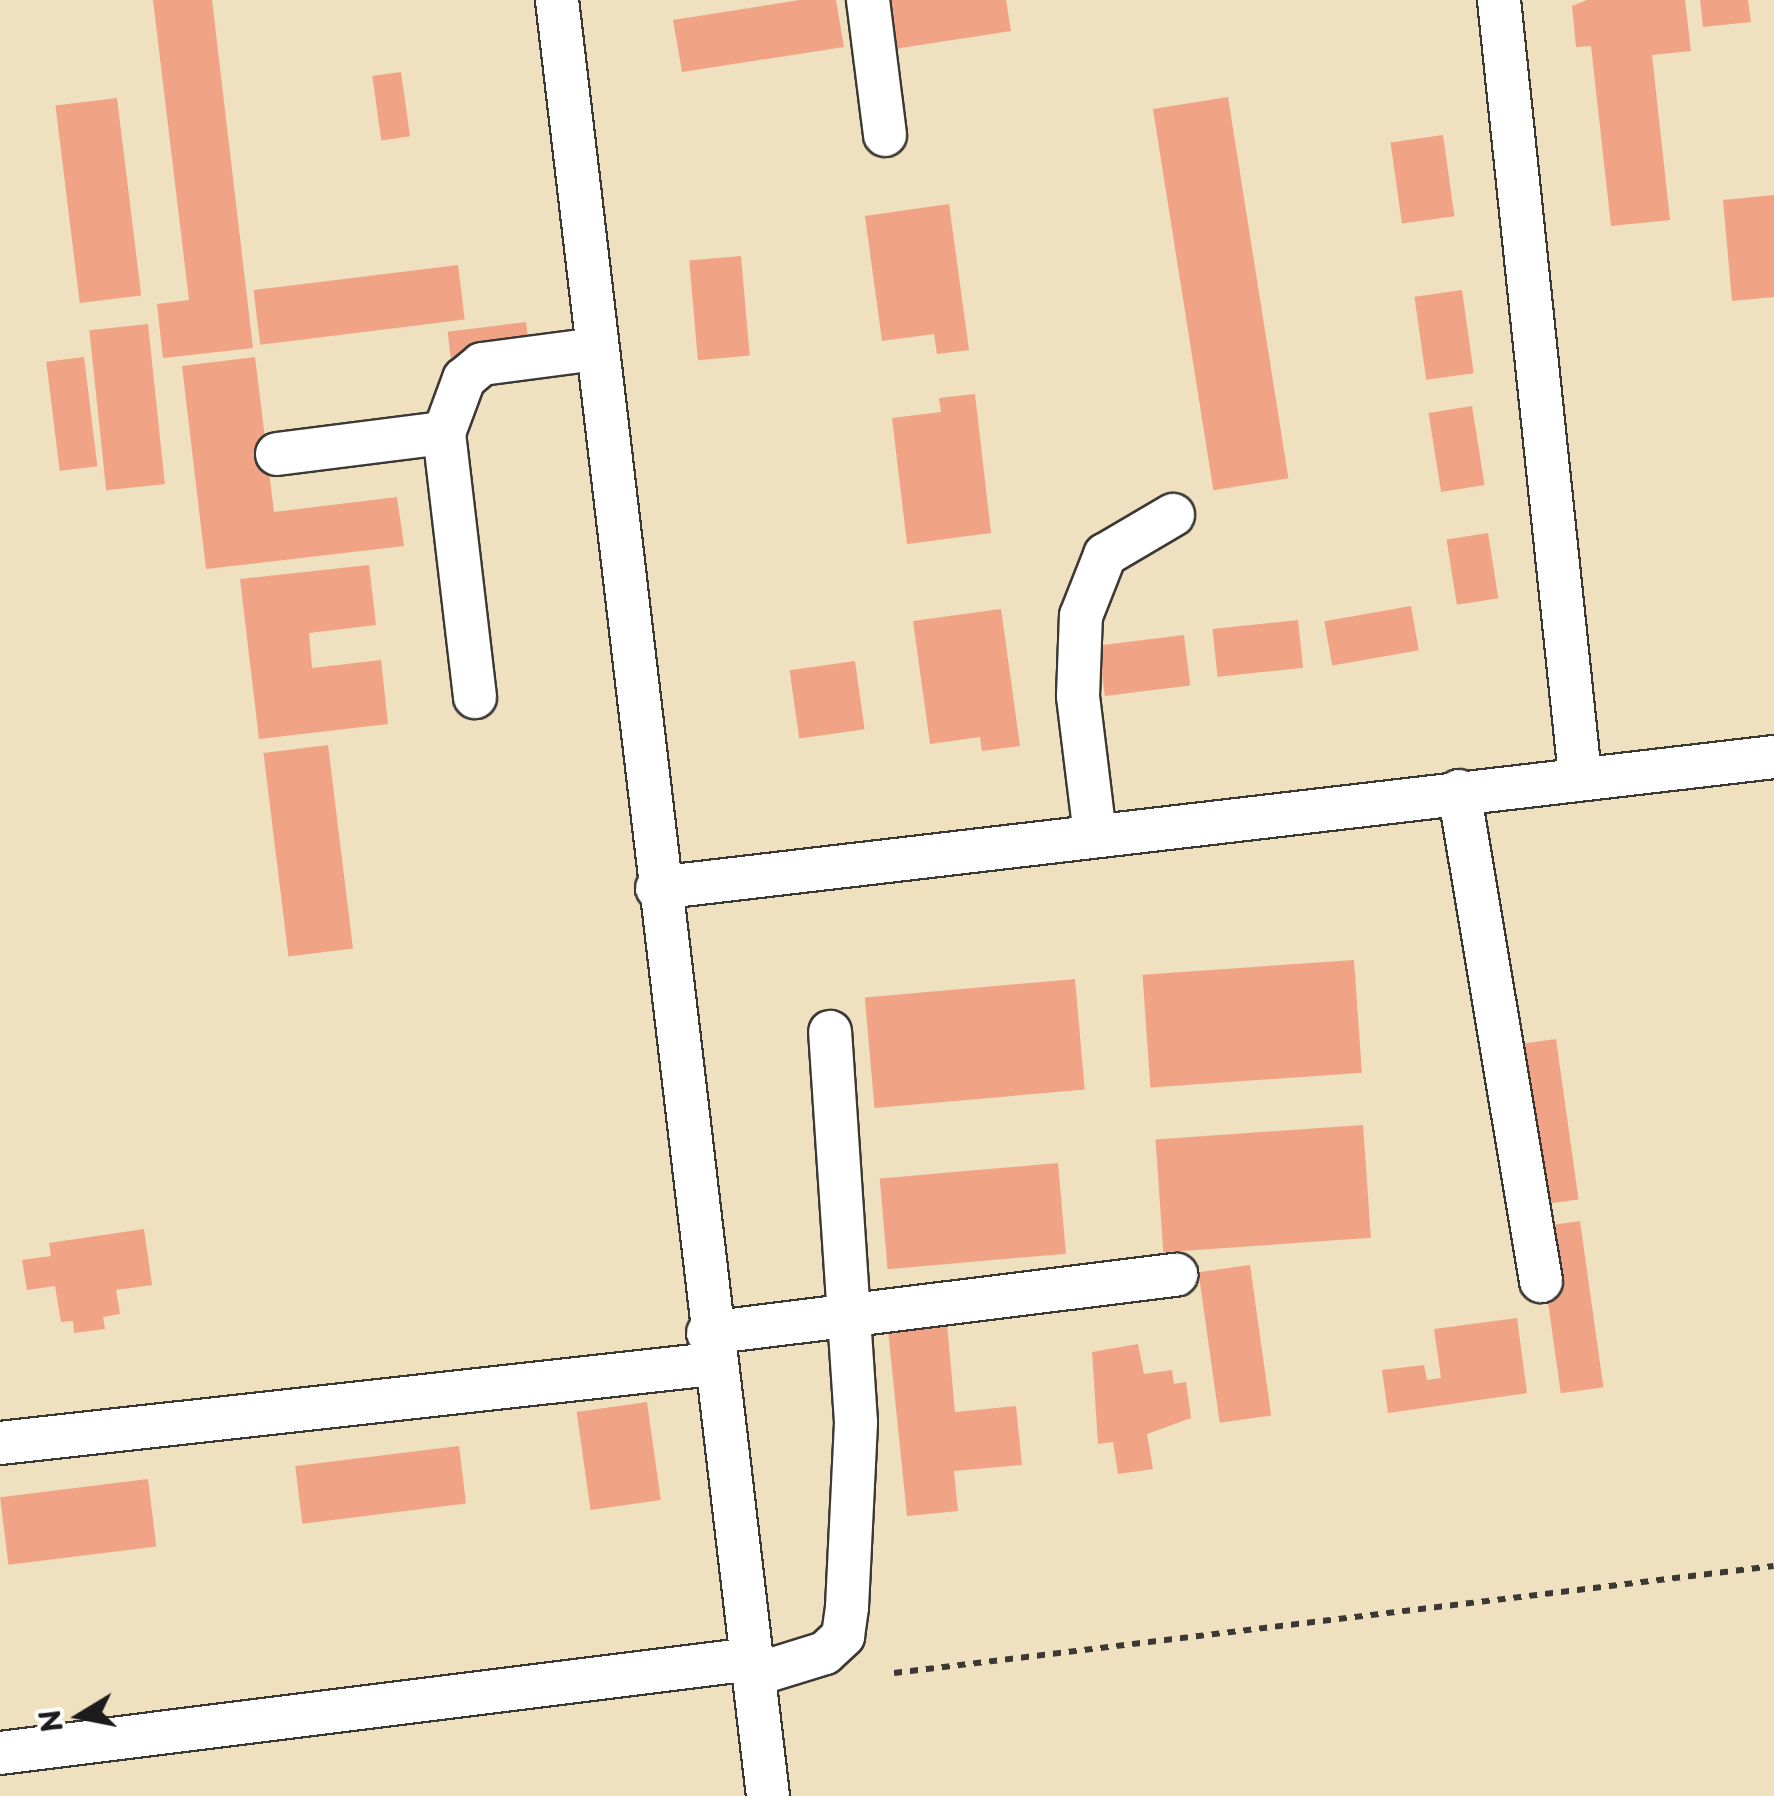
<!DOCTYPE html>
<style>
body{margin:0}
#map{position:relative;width:1774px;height:1796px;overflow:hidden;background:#efe0c0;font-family:"Playpen Sans",sans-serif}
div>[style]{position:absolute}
.building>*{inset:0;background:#f0a485;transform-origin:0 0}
.path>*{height:6px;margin-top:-3px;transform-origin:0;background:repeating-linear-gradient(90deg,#3c3935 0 8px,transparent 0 16px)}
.roads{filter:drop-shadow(2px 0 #3c3935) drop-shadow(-2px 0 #3c3935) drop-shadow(0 2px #3c3935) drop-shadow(0 -2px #3c3935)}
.minor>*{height:42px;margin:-21px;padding:0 21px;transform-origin:21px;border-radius:21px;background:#fff}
span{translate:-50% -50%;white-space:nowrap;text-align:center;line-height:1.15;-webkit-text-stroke:8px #fff;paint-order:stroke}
.north{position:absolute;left:30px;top:1666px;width:100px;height:100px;-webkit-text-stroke:8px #fff;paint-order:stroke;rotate:260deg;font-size:28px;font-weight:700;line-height:40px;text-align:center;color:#1c1c1c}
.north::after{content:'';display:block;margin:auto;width:35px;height:45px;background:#1c1c1c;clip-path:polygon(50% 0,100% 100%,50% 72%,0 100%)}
</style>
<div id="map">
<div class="building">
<div style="clip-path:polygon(153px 0,212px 0,253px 348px,163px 358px,157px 304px,189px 300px)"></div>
<div style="clip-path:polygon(800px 0,836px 0,844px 47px,682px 72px,673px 20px)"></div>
<div style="clip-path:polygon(886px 0,1006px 0,1011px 31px,894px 49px)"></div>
<div style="clip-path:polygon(1587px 0,1685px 0,1691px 51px,1652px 55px,1670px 220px,1611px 226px,1591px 46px,1576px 47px,1572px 6px)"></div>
<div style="clip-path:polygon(1700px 0,1748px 0,1751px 22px,1703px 27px)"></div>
<div style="left:401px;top:72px;width:65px;height:29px;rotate:82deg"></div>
<div style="left:1228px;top:97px;width:386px;height:76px;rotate:81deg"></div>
<div style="left:117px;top:98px;width:199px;height:62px;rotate:83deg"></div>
<div style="left:1443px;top:135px;width:82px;height:53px;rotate:82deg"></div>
<div style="clip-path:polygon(1774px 195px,1774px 297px,1732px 301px,1723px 200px)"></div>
<div style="clip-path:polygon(949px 204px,969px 350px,937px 354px,934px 334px,882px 341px,865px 216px)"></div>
<div style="left:741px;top:256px;width:100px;height:52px;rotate:85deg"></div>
<div style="left:458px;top:265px;width:55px;height:206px;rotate:83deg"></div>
<div style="left:1462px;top:290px;width:84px;height:48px;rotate:82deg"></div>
<div style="left:526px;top:322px;width:33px;height:79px;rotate:83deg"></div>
<div style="left:148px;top:324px;width:161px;height:59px;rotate:84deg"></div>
<div style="left:84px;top:357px;width:110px;height:38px;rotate:83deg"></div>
<div style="clip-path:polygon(255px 357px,274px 512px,397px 497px,404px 546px,206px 569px,182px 366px)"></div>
<div style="clip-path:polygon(975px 394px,991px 533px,907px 544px,892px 418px,941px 412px,939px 398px)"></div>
<div style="left:1472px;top:406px;width:80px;height:44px;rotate:81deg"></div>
<div style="left:1488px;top:533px;width:66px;height:42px;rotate:81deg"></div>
<div style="clip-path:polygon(369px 565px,376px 625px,309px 633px,312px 668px,381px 660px,388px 724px,259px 739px,240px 579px)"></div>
<div style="left:1411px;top:606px;width:45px;height:88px;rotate:80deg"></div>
<div style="clip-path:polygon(1001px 609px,1020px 746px,982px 751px,980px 737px,930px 744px,913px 621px)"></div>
<div style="left:1298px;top:620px;width:48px;height:86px;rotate:84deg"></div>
<div style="left:1184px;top:635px;width:51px;height:86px;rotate:83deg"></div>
<div style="left:855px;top:661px;width:69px;height:66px;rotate:82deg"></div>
<div style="left:328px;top:745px;width:205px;height:65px;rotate:83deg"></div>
<div style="left:1354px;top:960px;width:113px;height:212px;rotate:86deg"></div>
<div style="left:1075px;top:979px;width:111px;height:211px;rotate:85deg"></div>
<div style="left:1556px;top:1039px;width:162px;height:44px;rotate:82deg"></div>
<div style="left:1363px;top:1125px;width:113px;height:208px;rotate:86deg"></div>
<div style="left:1058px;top:1163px;width:91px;height:179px;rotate:85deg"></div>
<div style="left:1580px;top:1221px;width:168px;height:43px;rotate:82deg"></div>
<div style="clip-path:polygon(144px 1229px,152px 1285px,116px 1290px,120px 1314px,103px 1317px,105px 1329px,74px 1333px,73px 1321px,61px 1322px,55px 1286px,27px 1290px,22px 1260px,51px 1256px,49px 1243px)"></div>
<div style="left:1250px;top:1265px;width:152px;height:52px;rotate:82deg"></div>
<div style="clip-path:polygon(1517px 1318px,1527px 1393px,1388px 1413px,1382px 1370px,1424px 1365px,1427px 1380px,1441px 1378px,1434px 1329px)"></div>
<div style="clip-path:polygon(947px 1324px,955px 1412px,1016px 1406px,1022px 1465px,954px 1471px,958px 1511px,907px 1516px,888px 1330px)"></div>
<div style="clip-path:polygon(1138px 1344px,1144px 1374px,1172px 1370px,1174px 1384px,1186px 1382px,1191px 1418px,1147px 1434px,1153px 1469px,1118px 1474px,1113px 1442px,1098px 1444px,1092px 1352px)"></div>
<div style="left:647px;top:1402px;width:99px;height:71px;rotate:82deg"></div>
<div style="left:459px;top:1446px;width:58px;height:165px;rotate:83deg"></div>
<div style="left:148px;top:1479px;width:68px;height:149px;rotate:83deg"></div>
</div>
<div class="path">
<div style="left:894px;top:1673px;width:886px;rotate:-6.93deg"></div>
</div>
<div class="roads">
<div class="minor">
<div style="left:557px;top:0;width:1808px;rotate:83.3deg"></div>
<div style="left:868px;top:0;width:136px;rotate:82.8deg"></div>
<div style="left:1499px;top:0;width:780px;rotate:84.04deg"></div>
<div style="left:444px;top:433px;width:266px;rotate:83.3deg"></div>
<div style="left:277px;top:454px;width:168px;rotate:-7.2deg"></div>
<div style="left:444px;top:433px;width:58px;rotate:-69.7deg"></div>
<div style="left:464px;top:379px;width:23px;rotate:-40deg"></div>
<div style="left:482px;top:364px;width:115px;rotate:-7.5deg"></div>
<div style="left:1459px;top:791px;width:497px;rotate:80.5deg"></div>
<div style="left:1095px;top:835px;width:140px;rotate:-97deg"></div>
<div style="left:1078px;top:696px;width:80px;rotate:-87.9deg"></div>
<div style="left:1081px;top:616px;width:66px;rotate:-68.5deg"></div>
<div style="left:1105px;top:555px;width:79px;rotate:-30.5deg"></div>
<div style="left:657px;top:888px;width:1125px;rotate:-6.69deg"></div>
<div style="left:708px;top:1333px;width:472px;rotate:-7.1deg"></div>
<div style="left:0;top:1443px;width:716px;rotate:-6.33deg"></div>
<div style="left:754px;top:1675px;width:74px;rotate:-17.2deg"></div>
<div style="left:825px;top:1653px;width:25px;rotate:-43deg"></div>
<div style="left:843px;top:1636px;width:29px;rotate:-82deg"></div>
<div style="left:847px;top:1607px;width:185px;rotate:-87.2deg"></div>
<div style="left:856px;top:1422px;width:391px;rotate:-93.8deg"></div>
<div style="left:0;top:1753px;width:758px;rotate:-7.13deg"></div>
</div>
</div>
<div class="north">N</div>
</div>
